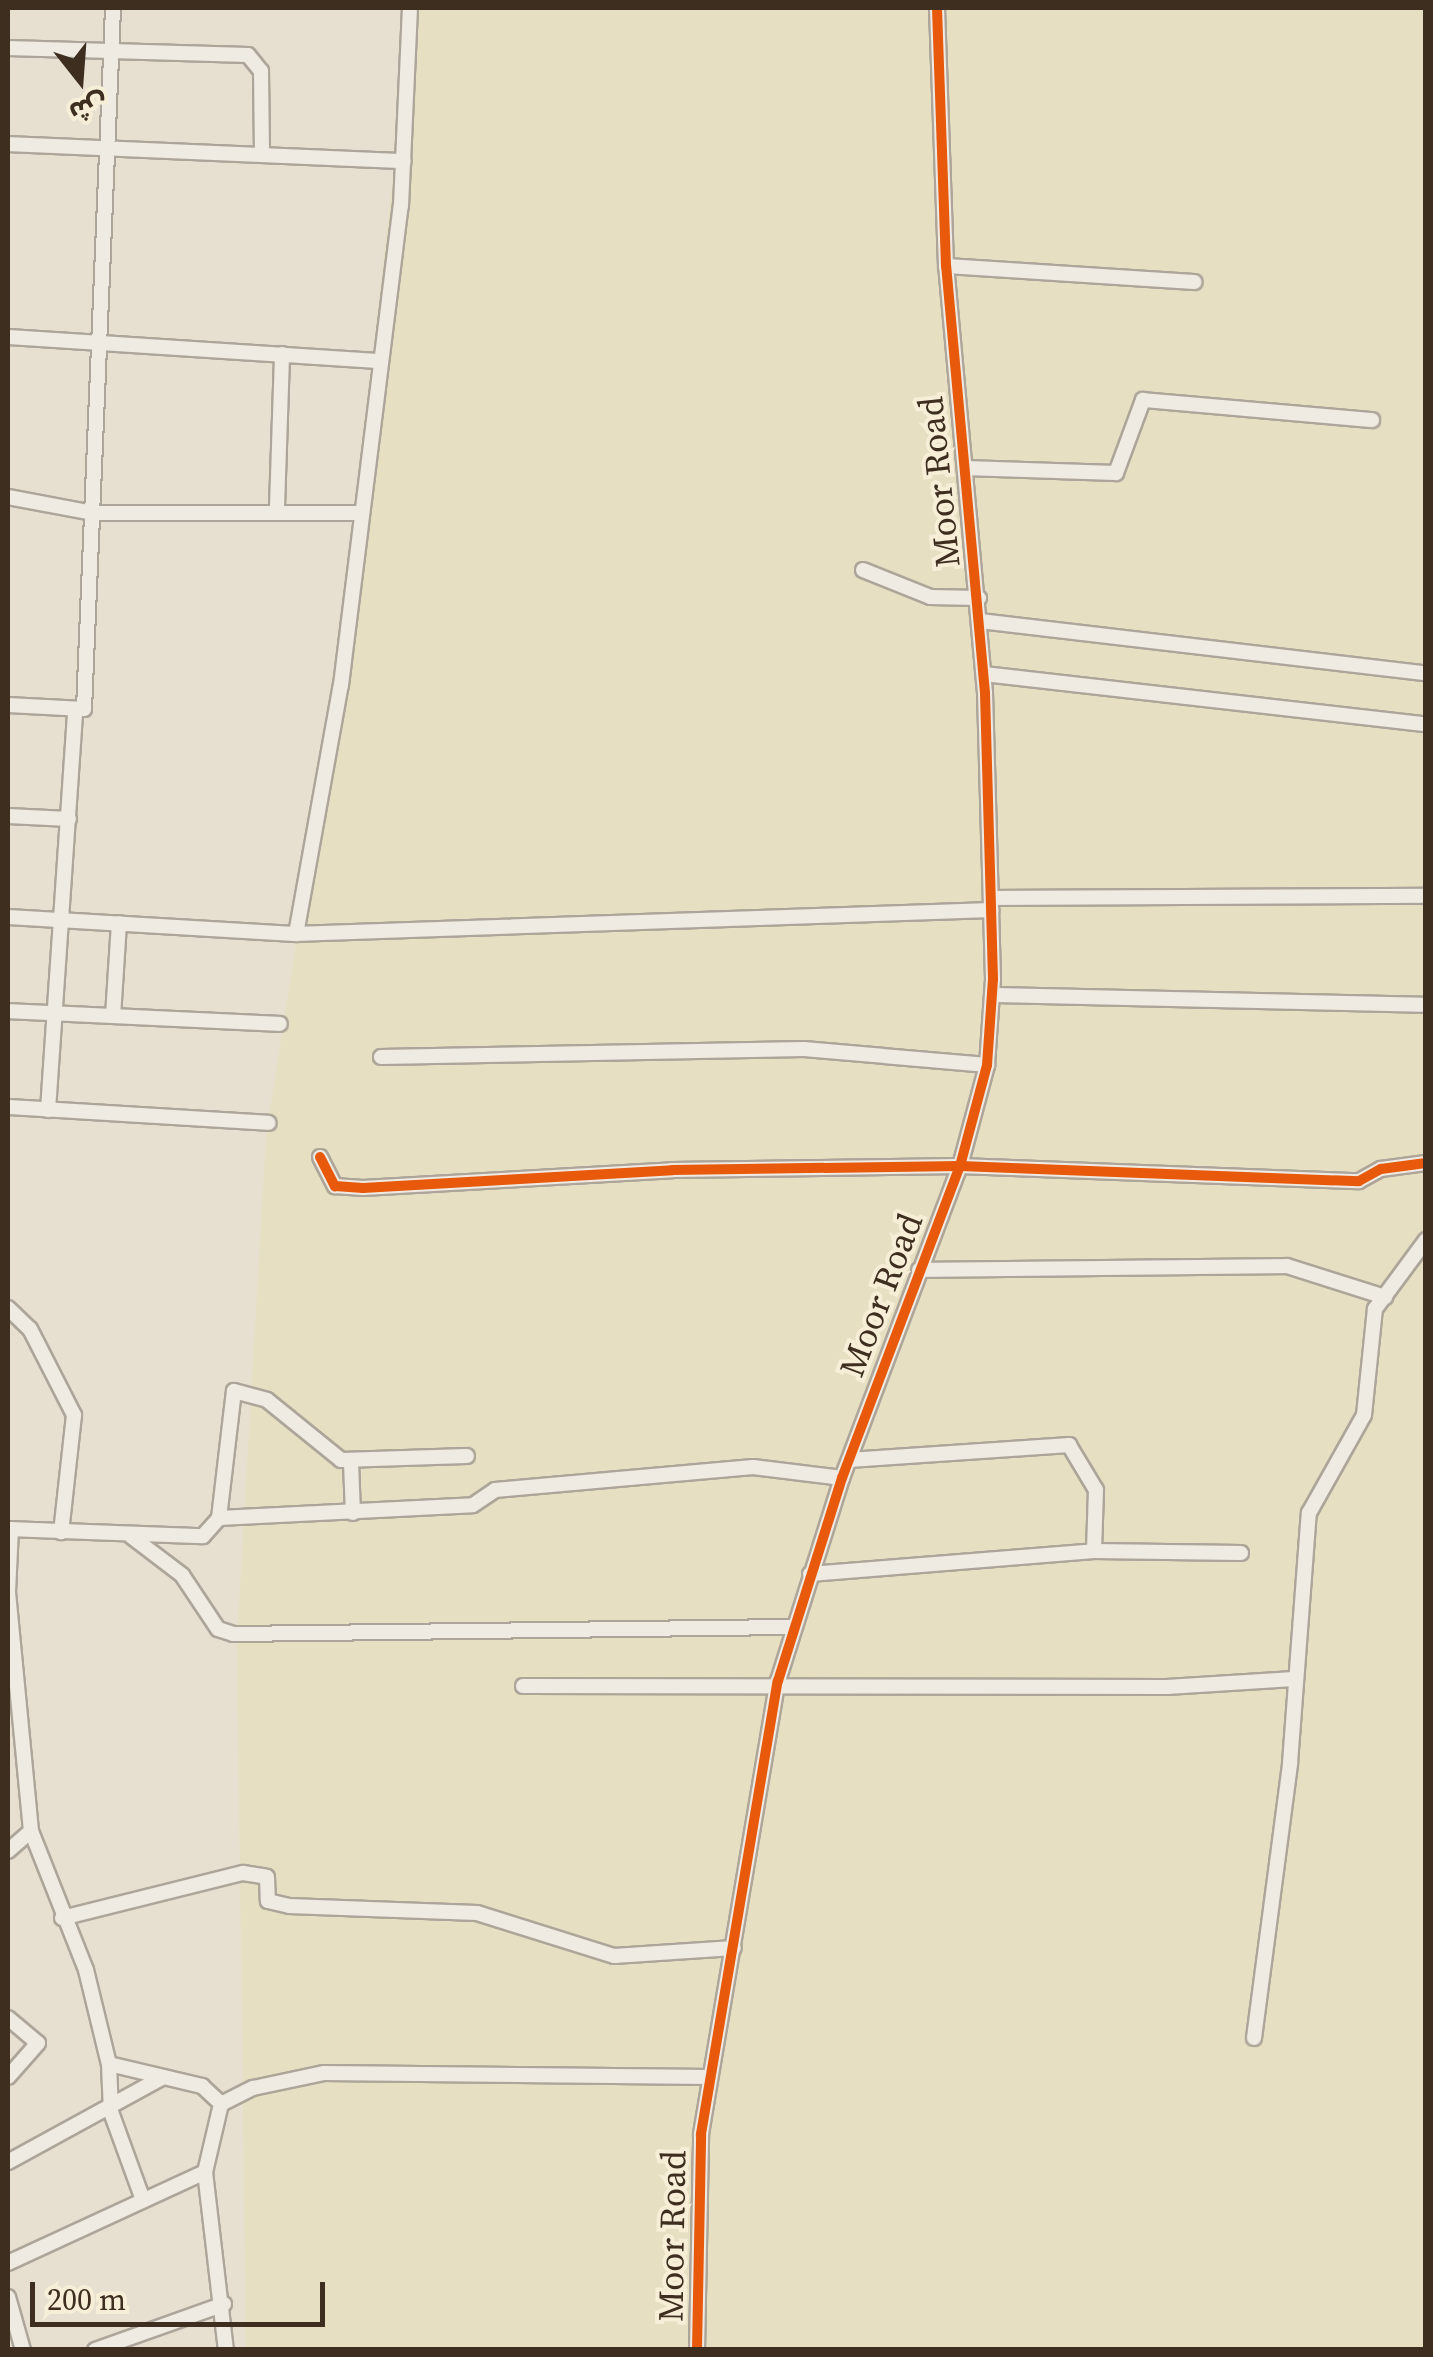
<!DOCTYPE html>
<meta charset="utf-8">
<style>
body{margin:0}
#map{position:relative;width:1433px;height:2357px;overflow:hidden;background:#e7e0d1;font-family:"Source Serif 4","Noto Sans Arabic",serif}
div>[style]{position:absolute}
.farmland>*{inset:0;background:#e6dfc2}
.roads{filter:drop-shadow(2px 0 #ada599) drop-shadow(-2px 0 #ada599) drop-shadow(0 2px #ada599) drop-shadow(0 -2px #ada599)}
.minor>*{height:14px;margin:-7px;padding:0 7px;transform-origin:7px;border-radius:7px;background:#efebe3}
.cycleway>*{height:10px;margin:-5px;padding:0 5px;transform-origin:5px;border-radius:5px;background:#e8590c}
span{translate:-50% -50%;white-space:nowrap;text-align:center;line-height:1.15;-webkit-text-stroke:8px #f7eed8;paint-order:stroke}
.street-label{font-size:35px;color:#3d2e20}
.frame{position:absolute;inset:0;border:10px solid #3d2e20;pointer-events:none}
.north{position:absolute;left:30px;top:30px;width:100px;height:100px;-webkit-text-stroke:8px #f7eed8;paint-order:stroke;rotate:163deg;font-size:28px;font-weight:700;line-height:40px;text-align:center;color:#3d2e20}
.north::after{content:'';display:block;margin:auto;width:35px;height:45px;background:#3d2e20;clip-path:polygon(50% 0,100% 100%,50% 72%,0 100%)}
.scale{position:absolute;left:30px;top:2282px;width:295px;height:45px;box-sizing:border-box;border:5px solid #3d2e20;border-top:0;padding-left:12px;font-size:30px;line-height:35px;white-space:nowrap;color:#3d2e20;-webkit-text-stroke:8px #f7eed8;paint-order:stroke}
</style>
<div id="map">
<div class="farmland">
<div style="clip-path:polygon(412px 8px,1425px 8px,1425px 2349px,246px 2350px,237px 1640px,266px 1136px,334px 700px)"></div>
</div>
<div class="roads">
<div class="minor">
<div style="left:8px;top:48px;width:240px;rotate:1.7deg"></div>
<div style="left:248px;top:55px;width:21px;rotate:51deg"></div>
<div style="left:261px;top:71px;width:81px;rotate:89.3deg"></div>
<div style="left:8px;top:144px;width:396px;rotate:2.5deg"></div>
<div style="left:946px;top:266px;width:249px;rotate:3.7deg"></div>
<div style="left:8px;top:337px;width:371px;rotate:3.7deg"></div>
<div style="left:965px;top:468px;width:151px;rotate:1.9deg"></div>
<div style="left:1116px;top:473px;width:78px;rotate:-69.7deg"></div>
<div style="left:1143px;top:400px;width:230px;rotate:5deg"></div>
<div style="left:8px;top:497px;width:86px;rotate:10.7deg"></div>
<div style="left:93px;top:513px;width:267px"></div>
<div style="left:277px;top:507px;width:153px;rotate:-88.1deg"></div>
<div style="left:863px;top:570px;width:72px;rotate:21.9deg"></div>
<div style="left:930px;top:597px;width:49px;rotate:1.2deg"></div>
<div style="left:980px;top:621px;width:449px;rotate:6.7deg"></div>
<div style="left:984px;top:674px;width:445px;rotate:6.5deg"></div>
<div style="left:8px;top:705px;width:76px;rotate:3deg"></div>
<div style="left:84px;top:709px;width:702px;rotate:-87.63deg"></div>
<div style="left:8px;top:816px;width:61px;rotate:2.8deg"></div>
<div style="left:991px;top:898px;width:435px;rotate:-0.3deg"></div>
<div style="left:8px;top:917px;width:287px;rotate:3.4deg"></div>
<div style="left:294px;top:934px;width:698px;rotate:-1.97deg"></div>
<div style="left:296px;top:934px;width:253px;rotate:-79.8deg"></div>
<div style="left:341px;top:685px;width:483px;rotate:-82.9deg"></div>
<div style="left:401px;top:206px;width:198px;rotate:-87.4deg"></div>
<div style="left:992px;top:995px;width:434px;rotate:1.3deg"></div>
<div style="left:8px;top:1011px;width:272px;rotate:2.7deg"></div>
<div style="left:113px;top:1016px;width:93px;rotate:-86.3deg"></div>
<div style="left:381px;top:1057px;width:423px;rotate:-1.1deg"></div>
<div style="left:804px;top:1049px;width:184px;rotate:5deg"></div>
<div style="left:8px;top:1107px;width:261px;rotate:3.5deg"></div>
<div style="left:48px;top:1110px;width:402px;rotate:-86.1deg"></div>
<div style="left:320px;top:1157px;width:33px;rotate:63deg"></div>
<div style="left:335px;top:1186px;width:28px;rotate:4deg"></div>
<div style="left:363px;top:1188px;width:310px;rotate:-3.3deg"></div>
<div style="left:672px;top:1170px;width:288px;rotate:-0.8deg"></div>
<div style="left:960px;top:1166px;width:399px;rotate:2.2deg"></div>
<div style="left:1359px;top:1181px;width:25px;rotate:-29deg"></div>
<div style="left:1381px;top:1169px;width:45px;rotate:-7.6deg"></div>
<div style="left:919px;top:1270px;width:368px;rotate:-0.6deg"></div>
<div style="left:1287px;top:1266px;width:103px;rotate:17.6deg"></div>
<div style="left:8px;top:1308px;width:30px;rotate:44deg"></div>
<div style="left:30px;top:1329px;width:97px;rotate:62.9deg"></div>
<div style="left:74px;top:1415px;width:118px;rotate:96.3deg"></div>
<div style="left:849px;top:1460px;width:221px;rotate:-3.9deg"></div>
<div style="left:1069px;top:1445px;width:52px;rotate:59deg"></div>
<div style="left:1096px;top:1490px;width:61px;rotate:91.9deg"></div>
<div style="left:351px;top:1462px;width:51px;rotate:87.8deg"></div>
<div style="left:219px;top:1518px;width:254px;rotate:-2.9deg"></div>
<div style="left:473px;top:1505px;width:27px;rotate:-34deg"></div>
<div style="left:495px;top:1490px;width:259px;rotate:-5.1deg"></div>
<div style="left:753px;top:1467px;width:90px;rotate:7deg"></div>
<div style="left:8px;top:1529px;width:195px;rotate:2.1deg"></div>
<div style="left:203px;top:1536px;width:24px;rotate:-48deg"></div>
<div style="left:219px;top:1518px;width:128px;rotate:-83.3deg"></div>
<div style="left:234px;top:1391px;width:34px;rotate:15deg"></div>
<div style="left:267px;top:1400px;width:95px;rotate:39deg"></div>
<div style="left:341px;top:1460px;width:126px;rotate:-1.8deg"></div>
<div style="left:132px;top:1537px;width:63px;rotate:37.2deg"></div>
<div style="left:182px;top:1575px;width:65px;rotate:56.3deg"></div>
<div style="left:218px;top:1629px;width:16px;rotate:18deg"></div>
<div style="left:233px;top:1634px;width:560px;rotate:-0.72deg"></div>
<div style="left:810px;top:1574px;width:285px;rotate:-4.6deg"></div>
<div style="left:1094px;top:1551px;width:147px;rotate:0.8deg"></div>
<div style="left:523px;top:1686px;width:644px;rotate:0.09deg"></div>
<div style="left:1167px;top:1687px;width:127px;rotate:-3.6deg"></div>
<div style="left:31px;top:1831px;width:149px;rotate:68.4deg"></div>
<div style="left:86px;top:1970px;width:97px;rotate:76.3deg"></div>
<div style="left:109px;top:2064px;width:96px;rotate:13.3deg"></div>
<div style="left:202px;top:2086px;width:26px;rotate:43deg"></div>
<div style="left:221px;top:2104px;width:70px;rotate:103.2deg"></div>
<div style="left:205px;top:2172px;width:179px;rotate:83.3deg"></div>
<div style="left:8px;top:1851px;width:30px;rotate:-41deg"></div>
<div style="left:31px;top:1831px;width:240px;rotate:-95.5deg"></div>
<div style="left:8px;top:1592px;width:63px;rotate:-87.3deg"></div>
<div style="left:62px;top:1918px;width:187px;rotate:-14deg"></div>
<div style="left:243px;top:1873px;width:24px;rotate:9deg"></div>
<div style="left:267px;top:1877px;width:24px;rotate:88deg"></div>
<div style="left:268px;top:1901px;width:22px;rotate:13deg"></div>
<div style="left:289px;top:1906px;width:188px;rotate:2.1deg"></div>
<div style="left:477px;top:1913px;width:144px;rotate:17.4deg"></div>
<div style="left:614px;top:1956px;width:120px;rotate:-3.8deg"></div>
<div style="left:8px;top:2018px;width:39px;rotate:40deg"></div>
<div style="left:38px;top:2043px;width:45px;rotate:131.4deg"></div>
<div style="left:1254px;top:2038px;width:277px;rotate:-82.5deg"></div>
<div style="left:1290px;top:1763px;width:251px;rotate:-85.7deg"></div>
<div style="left:1309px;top:1513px;width:112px;rotate:-60.7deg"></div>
<div style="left:1364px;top:1415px;width:107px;rotate:-84.1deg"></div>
<div style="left:1375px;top:1309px;width:86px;rotate:-53.5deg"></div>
<div style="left:109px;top:2064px;width:48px;rotate:87.6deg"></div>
<div style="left:111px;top:2112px;width:94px;rotate:70deg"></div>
<div style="left:221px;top:2104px;width:36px;rotate:-27deg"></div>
<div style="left:253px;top:2088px;width:73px;rotate:-11.9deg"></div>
<div style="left:324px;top:2073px;width:386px;rotate:0.6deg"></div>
<div style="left:8px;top:2162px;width:177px;rotate:-28.7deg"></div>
<div style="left:8px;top:2263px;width:217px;rotate:-24.8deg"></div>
<div style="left:8px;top:2297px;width:55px;rotate:74.2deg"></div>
<div style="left:95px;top:2350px;width:137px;rotate:-19.6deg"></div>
<div style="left:697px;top:2350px;width:216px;rotate:-88.9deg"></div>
<div style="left:701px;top:2134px;width:459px;rotate:-80.4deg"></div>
<div style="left:778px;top:1681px;width:213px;rotate:-72.5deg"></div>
<div style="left:842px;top:1478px;width:334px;rotate:-69.3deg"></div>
<div style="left:960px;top:1166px;width:105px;rotate:-75deg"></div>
<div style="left:987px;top:1065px;width:86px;rotate:-86deg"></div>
<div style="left:993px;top:979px;width:286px;rotate:-91.6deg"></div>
<div style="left:985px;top:693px;width:429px;rotate:-95.2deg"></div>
<div style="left:946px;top:266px;width:258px;rotate:-92deg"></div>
</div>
</div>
<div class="cycleway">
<div style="left:320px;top:1157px;width:33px;rotate:63deg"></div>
<div style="left:335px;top:1186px;width:28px;rotate:4deg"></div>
<div style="left:363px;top:1188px;width:310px;rotate:-3.3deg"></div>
<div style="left:672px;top:1170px;width:288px;rotate:-0.8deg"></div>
<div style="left:960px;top:1166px;width:399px;rotate:2.2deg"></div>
<div style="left:1359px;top:1181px;width:25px;rotate:-29deg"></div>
<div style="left:1381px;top:1169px;width:45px;rotate:-7.6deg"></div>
<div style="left:697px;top:2350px;width:216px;rotate:-88.9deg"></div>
<div style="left:701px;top:2134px;width:459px;rotate:-80.4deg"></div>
<div style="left:778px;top:1681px;width:213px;rotate:-72.5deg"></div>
<div style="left:842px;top:1478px;width:334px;rotate:-69.3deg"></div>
<div style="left:960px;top:1166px;width:105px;rotate:-75deg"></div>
<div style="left:987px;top:1065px;width:86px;rotate:-86deg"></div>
<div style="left:993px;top:979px;width:286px;rotate:-91.6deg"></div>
<div style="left:985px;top:693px;width:429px;rotate:-95.2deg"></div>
<div style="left:946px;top:266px;width:258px;rotate:-92deg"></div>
</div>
<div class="street-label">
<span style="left:939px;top:482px;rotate:-96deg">Moor Road</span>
<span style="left:881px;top:1295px;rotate:-69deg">Moor Road</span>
<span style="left:672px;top:2236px;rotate:-89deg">Moor Road</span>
</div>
<div class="frame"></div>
<div class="north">ش</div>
<div class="scale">200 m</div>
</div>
